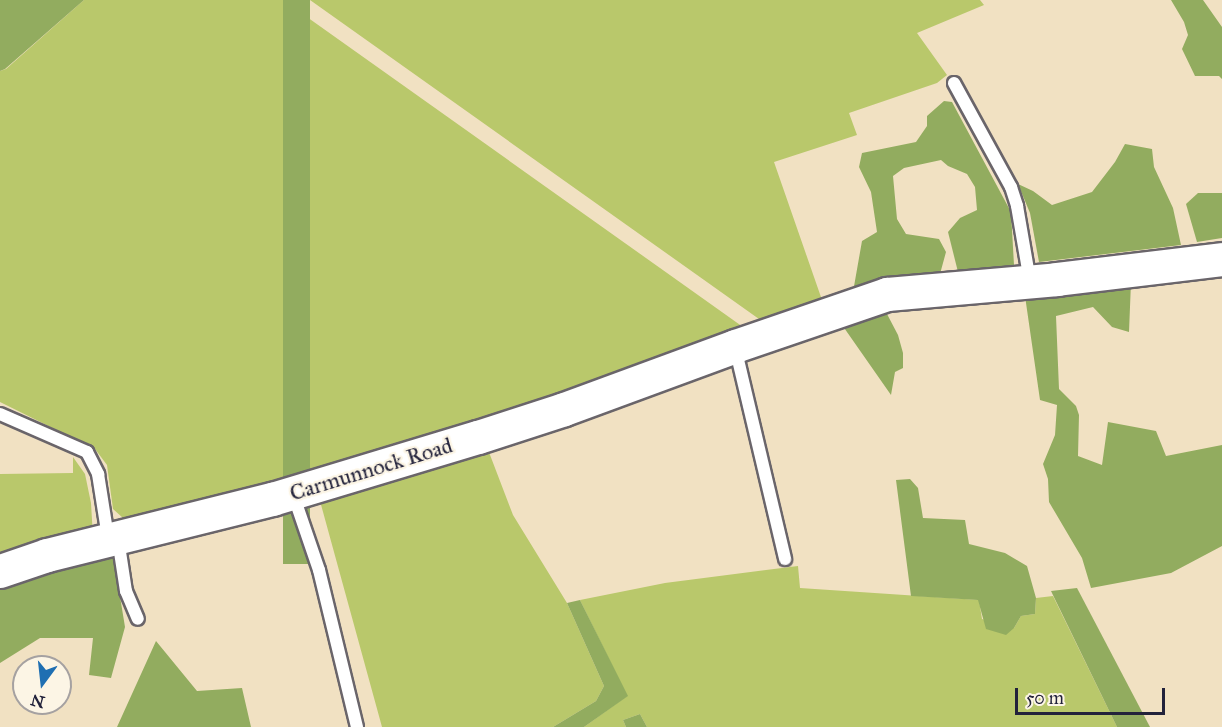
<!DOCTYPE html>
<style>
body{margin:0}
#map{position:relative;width:1222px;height:727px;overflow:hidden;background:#f1e1c2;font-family:"IM FELL Great Primer",serif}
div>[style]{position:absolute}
.green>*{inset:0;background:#b9c86b}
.forest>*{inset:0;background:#92ac5f;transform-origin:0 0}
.roads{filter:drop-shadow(2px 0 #6a656a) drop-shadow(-2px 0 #6a656a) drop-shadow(0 2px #6a656a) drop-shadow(0 -2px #6a656a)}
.service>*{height:12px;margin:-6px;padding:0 6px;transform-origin:6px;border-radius:6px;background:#fff}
.secondary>*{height:33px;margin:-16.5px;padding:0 16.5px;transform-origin:16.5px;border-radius:16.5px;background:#fff}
span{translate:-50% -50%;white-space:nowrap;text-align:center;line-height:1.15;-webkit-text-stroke:4.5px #fcf5e5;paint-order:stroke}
.street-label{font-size:22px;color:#22223b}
.north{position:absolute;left:12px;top:655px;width:60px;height:60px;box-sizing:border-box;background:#fcf5e5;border:2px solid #a5a1a1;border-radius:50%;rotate:195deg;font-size:16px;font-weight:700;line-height:24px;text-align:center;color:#22223b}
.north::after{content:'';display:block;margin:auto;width:21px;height:27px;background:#1f6fb2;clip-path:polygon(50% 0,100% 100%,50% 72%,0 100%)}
.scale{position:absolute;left:1015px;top:688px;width:150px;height:27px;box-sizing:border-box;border:3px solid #22223b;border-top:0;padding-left:8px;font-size:18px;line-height:21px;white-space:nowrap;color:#22223b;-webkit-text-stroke:4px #fcf5e5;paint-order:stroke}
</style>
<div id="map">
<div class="green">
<div style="clip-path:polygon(84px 0,283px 0,743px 327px,542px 400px,271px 485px,123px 518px,113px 509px,107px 465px,95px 449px,0 402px,0 71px,6px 69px)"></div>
<div style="clip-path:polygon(310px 0,980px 0,984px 5px,917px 33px,947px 75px,937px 83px,849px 113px,857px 135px,774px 162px,822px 300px,759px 319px)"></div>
<div style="clip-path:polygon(487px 447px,513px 515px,567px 603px,604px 686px,596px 701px,553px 727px,382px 727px,320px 501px)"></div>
<div style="clip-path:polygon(73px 457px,85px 474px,91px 503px,93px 537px,0 561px,0 474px,73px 473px)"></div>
<div style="clip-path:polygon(798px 566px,800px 588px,979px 600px,982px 619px,1014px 628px,1021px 616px,1035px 614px,1036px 598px,1053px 596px,1117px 727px,647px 727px,640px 714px,623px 720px,626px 727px,584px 727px,627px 696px,580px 600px,665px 583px)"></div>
</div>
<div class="forest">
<div style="clip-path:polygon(0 0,84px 0,5px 69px,0 71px)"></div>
<div style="left:283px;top:0;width:27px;height:564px"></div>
<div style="clip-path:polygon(1171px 0,1203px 0,1222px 27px,1222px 79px,1219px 76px,1195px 76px,1182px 49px,1188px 35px,1184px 22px)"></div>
<div style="clip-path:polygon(944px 101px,952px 102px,1011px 212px,1014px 265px,958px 272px,948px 232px,960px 218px,977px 210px,975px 187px,967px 174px,948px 166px,941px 160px,904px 168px,893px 176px,897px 219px,906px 234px,939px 239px,946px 252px,940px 274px,853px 292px,862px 241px,877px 232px,871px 192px,859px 167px,862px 153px,916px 142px,927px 126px,927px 116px)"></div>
<div style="clip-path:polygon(1125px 144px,1152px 149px,1154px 167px,1173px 208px,1181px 245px,1039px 262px,1030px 213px,1018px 184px,1033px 191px,1052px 205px,1092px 192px,1115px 162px)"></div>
<div style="clip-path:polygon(1198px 193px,1222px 193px,1222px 238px,1197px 242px,1186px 204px)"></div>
<div style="clip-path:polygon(1131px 282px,1129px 332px,1112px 327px,1093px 307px,1056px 316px,1059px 389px,1076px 406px,1079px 415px,1078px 456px,1102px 465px,1108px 422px,1156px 431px,1166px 456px,1222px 445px,1222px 546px,1171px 573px,1091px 588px,1082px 558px,1049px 502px,1048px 479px,1043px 464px,1055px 435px,1057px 405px,1040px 400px,1025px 296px)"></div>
<div style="clip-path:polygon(887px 314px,898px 335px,903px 353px,903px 368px,895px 372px,891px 395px,840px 322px)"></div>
<div style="clip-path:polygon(910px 479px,918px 488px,923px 518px,965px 520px,969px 544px,1005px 553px,1027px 566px,1036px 598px,1035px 614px,1021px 616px,1014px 628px,1006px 635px,986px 629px,978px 600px,911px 596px,896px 480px)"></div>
<div style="clip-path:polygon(113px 554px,125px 627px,111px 678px,89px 675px,93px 638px,40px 638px,0 663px,0 582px)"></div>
<div style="clip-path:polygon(1077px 588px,1150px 727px,1117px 727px,1051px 591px)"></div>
<div style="clip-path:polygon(580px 600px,628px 696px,584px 727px,553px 727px,596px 701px,604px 686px,567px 603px)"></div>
<div style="clip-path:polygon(156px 641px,197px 691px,242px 688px,251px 727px,117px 727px)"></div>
<div style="clip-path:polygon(640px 714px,647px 727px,626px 727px,623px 720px)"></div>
</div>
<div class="roads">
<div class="service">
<div style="left:954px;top:83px;width:119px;rotate:61.3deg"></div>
<div style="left:1011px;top:187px;width:20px;rotate:72deg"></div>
<div style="left:1017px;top:206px;width:76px;rotate:80.2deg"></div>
<div style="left:735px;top:347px;width:218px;rotate:76.7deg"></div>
<div style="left:0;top:414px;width:95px;rotate:23.6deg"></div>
<div style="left:87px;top:452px;width:25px;rotate:63deg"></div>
<div style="left:98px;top:474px;width:64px;rotate:81deg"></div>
<div style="left:293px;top:494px;width:80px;rotate:71.1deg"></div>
<div style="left:319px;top:570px;width:162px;rotate:76.4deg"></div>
<div style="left:118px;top:539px;width:53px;rotate:81.3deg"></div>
<div style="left:126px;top:591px;width:30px;rotate:67deg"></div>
</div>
<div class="secondary">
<div style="left:0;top:571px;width:50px;rotate:-18.8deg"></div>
<div style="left:47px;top:555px;width:232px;rotate:-14deg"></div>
<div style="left:272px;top:499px;width:215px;rotate:-16.8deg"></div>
<div style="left:478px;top:437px;width:90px;rotate:-18deg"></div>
<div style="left:564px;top:409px;width:182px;rotate:-20.2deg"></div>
<div style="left:735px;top:346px;width:161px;rotate:-18.9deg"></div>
<div style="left:887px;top:294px;width:171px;rotate:-5deg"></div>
<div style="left:1057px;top:279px;width:166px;rotate:-6.9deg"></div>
</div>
</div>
<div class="street-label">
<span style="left:371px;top:469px;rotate:-17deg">Carmunnock Road</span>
</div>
<div class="north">N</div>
<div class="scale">50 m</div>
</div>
